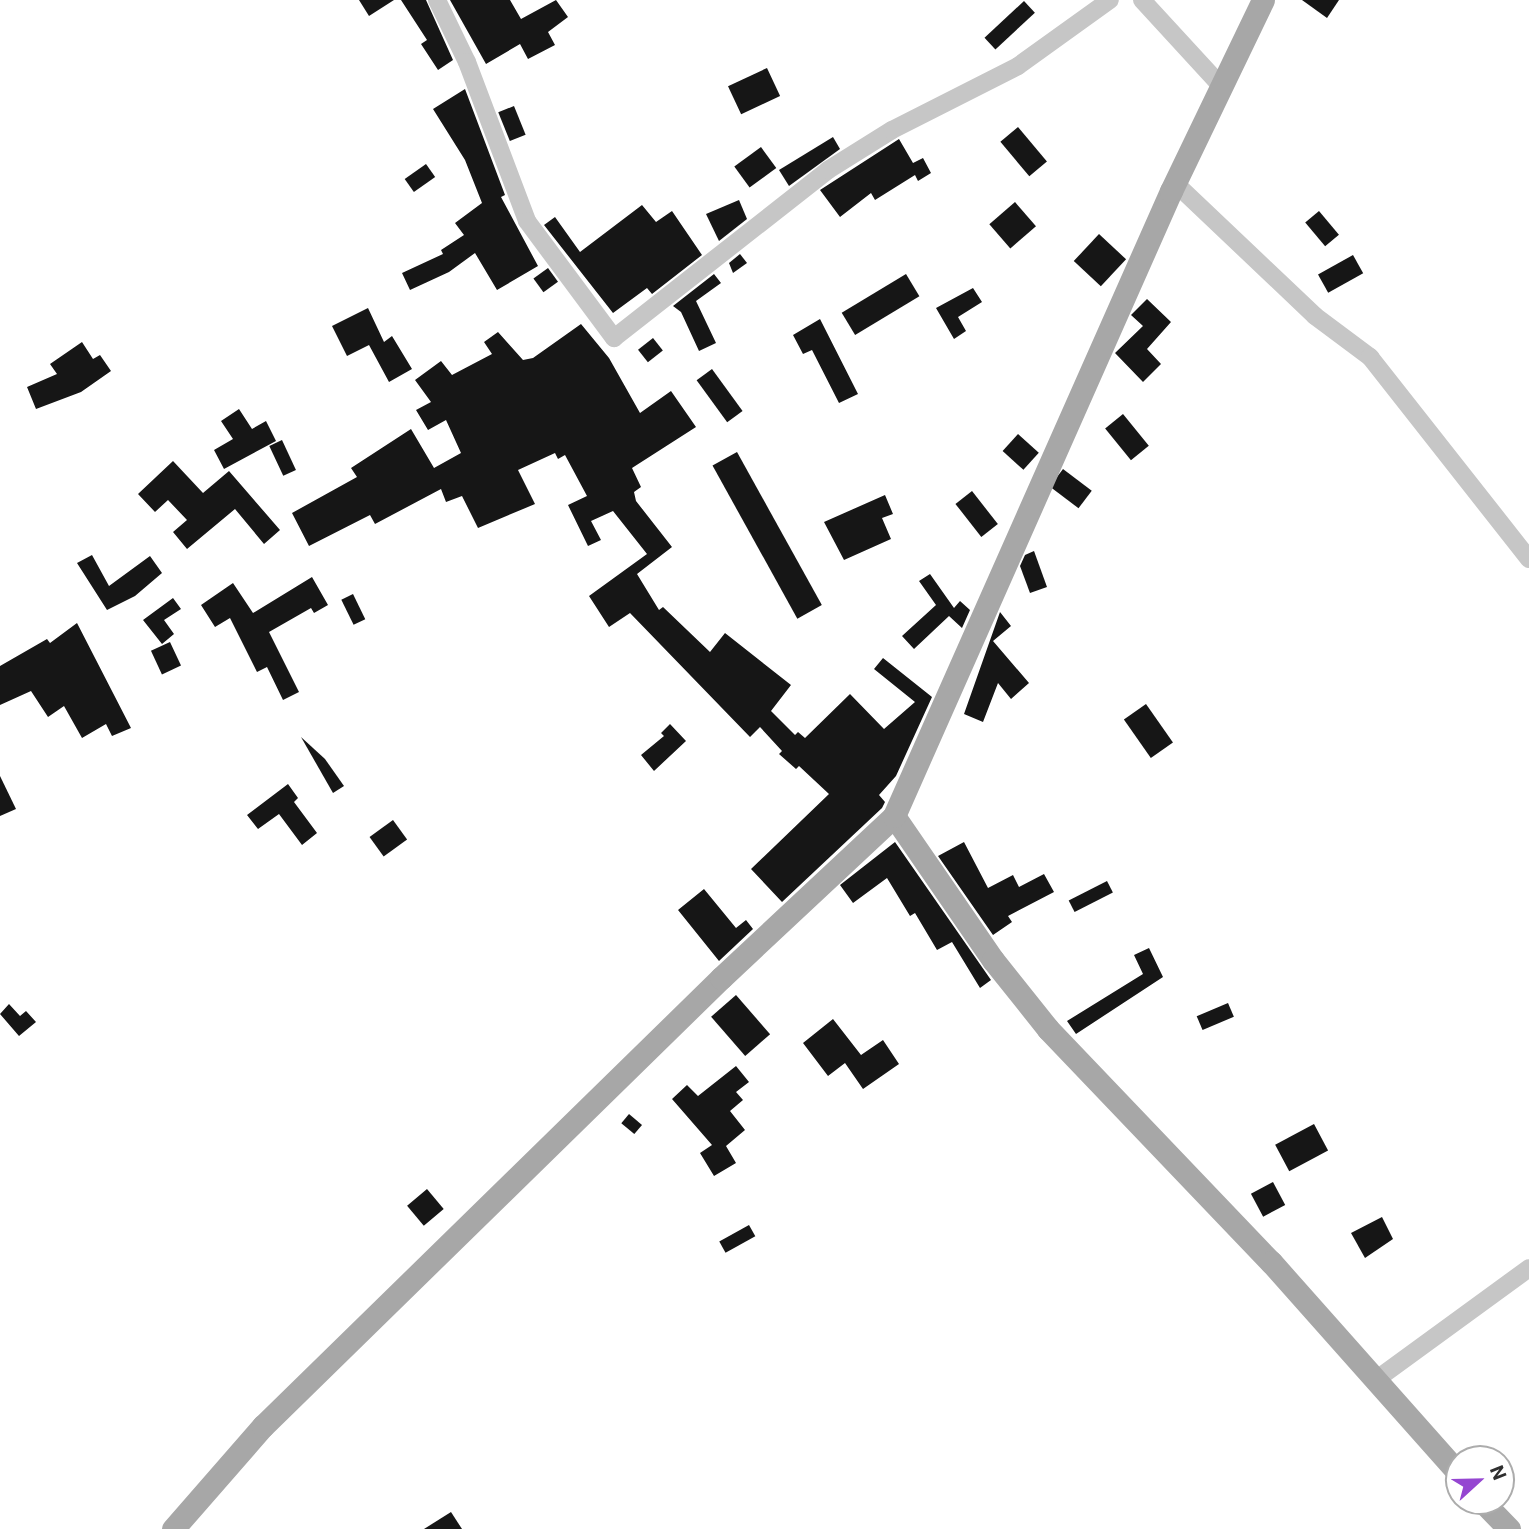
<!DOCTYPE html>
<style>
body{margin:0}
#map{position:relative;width:1529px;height:1529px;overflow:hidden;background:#fff;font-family:Roboto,sans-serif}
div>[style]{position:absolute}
.building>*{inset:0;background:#161616;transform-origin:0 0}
.minor>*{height:18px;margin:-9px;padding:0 9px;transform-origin:9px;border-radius:9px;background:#c6c6c6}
.major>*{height:23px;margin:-11.5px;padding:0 11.5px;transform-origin:11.5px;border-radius:11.5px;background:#a7a7a7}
span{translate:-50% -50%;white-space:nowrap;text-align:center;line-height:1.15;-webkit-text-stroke:7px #fff;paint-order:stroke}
.north{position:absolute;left:1445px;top:1445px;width:70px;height:70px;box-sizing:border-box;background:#fff;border:2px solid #acacac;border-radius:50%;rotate:68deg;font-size:19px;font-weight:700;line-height:28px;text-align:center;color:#2f2f2f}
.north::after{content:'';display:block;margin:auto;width:24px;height:32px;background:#9546d1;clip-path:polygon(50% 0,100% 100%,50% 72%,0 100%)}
</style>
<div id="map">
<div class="building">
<div style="clip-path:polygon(359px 0,394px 0,369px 16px)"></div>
<div style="clip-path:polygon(401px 0,426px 0,453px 60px,438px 70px,421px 44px,427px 40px)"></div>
<div style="clip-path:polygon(450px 0,510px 0,521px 19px,556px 0,568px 17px,548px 32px,555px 45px,528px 59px,520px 44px,486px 64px)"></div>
<div style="clip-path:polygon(1302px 0,1339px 0,1327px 18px)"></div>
<div style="left:1024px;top:1px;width:16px;height:54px;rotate:47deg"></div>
<div style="left:767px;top:68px;width:31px;height:43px;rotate:65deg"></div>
<div style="clip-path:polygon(465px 89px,505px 195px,501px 197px,538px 266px,497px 290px,475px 253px,449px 272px,410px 290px,402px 273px,443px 254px,441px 250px,464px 235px,455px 223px,482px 203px,465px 160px,433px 109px)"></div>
<div style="left:514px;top:106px;width:31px;height:17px;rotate:68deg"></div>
<div style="left:1018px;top:127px;width:45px;height:23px;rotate:50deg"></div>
<div style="clip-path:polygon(833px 137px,840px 149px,789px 186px,779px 170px)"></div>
<div style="clip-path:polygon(899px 139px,913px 163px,923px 158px,931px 173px,918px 181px,915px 175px,875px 200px,871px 193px,840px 217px,820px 190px)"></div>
<div style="left:761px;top:147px;width:26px;height:33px;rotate:54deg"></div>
<div style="left:426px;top:164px;width:16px;height:26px;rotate:55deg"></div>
<div style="clip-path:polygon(739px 200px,747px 219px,719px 241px,706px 214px)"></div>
<div style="left:1015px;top:202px;width:32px;height:34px;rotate:49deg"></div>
<div style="clip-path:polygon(642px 205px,656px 222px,672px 211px,702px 255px,652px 294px,647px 288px,613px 313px,544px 225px,555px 217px,580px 252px)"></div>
<div style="left:1319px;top:211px;width:31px;height:18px;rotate:50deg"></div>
<div style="left:1099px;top:234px;width:37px;height:37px;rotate:43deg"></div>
<div style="clip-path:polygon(740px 254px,747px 263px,733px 273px,729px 263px)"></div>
<div style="left:1353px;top:255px;width:21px;height:40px;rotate:61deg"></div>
<div style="left:548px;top:268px;width:17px;height:18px;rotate:54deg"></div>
<div style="clip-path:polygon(714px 274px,721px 283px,696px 301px,716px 343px,699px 351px,681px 312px,673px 306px)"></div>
<div style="left:906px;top:274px;width:26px;height:75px;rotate:59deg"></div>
<div style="clip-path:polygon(973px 288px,982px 302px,958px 317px,966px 331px,954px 339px,936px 308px)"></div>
<div style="clip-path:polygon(1147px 299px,1171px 322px,1147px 349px,1161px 364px,1143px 382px,1115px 353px,1143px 326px,1131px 315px)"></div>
<div style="clip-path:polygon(368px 308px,384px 342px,392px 336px,412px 369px,389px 382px,369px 345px,347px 356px,332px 326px)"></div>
<div style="clip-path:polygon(820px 319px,858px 394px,839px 403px,812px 350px,803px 354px,793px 335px)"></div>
<div style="clip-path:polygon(581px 324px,609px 358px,640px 413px,671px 391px,696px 427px,632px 468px,641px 487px,634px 492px,636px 501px,672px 547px,637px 574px,659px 610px,663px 607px,710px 652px,725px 633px,791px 685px,771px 711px,795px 735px,798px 732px,805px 738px,850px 694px,884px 729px,915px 702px,874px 669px,883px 658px,932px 697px,896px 776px,879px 795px,885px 802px,882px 808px,782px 902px,751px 869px,829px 794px,799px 766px,796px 769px,779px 754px,782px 751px,760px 727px,750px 737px,630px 613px,609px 627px,589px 596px,647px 554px,613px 511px,591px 521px,601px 540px,588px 546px,568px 505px,587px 496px,565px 455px,558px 459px,555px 453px,518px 470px,535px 504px,478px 528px,462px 496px,446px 502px,441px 489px,375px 524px,370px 515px,309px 546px,292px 513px,357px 477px,351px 468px,411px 429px,434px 468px,461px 453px,446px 420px,428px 430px,416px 410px,431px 402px,415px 380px,441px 361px,452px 375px,492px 354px,484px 342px,498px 332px,523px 360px,533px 358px)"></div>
<div style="left:653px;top:338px;width:16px;height:19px;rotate:52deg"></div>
<div style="clip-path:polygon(82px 342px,93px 359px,100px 355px,111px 371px,81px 392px,36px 409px,27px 387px,57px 374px,50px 364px)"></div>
<div style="left:712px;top:369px;width:52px;height:19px;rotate:54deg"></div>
<div style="clip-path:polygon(239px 409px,252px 429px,266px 421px,276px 441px,224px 469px,214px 450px,233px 439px,221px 421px)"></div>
<div style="left:1123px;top:414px;width:41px;height:23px;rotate:51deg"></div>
<div style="left:1018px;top:434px;width:28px;height:23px;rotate:42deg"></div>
<div style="left:282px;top:440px;width:33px;height:14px;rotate:65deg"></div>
<div style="left:737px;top:452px;width:175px;height:28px;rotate:61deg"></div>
<div style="clip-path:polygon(173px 461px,203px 493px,229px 471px,280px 530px,264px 544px,235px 509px,187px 549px,173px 532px,187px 520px,168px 500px,155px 512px,138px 494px)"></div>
<div style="left:1063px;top:469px;width:36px;height:22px;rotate:37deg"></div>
<div style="left:972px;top:491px;width:42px;height:21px;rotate:52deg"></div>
<div style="clip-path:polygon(885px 495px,893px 514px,882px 518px,891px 539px,844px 560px,824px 522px)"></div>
<div style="clip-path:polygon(1034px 551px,1047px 587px,1030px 593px,1020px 566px,1025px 555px)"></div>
<div style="clip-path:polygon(92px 555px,109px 586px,150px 556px,162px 573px,135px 596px,107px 610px,77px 563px)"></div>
<div style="clip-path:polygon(930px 574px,954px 608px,960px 601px,970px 610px,962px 628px,949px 616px,914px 649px,902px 636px,936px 605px,919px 581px)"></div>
<div style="clip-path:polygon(312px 577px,328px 605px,314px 613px,311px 608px,269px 632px,299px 692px,283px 700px,267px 667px,257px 672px,230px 618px,215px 627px,201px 605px,233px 583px,253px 613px)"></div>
<div style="left:353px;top:594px;width:28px;height:13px;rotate:64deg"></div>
<div style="clip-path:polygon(173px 598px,181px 609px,164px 620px,174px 634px,162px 644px,143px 620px)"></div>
<div style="clip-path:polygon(1000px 612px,1011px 626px,993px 641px,1029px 683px,1011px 699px,998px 683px,983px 722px,964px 714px)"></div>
<div style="clip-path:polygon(77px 623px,131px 728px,112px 736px,106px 724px,82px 738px,64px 706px,48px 717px,31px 691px,0 705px,0 666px,47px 639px,50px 643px)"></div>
<div style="left:170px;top:642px;width:26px;height:21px;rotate:65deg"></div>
<div style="left:1146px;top:704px;width:47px;height:27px;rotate:55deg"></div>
<div style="clip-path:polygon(670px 724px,686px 741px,654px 771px,641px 755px,664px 736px,661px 733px)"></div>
<div style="clip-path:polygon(301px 737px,325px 759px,344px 786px,333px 793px)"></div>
<div style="clip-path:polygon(0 776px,16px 809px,0 816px)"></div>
<div style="clip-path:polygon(288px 784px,298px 798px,294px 802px,317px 833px,302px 845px,279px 814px,258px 829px,247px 815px)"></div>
<div style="left:393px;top:820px;width:24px;height:29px;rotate:54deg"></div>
<div style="clip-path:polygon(895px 842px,991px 980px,980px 988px,952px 942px,937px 950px,915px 913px,910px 916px,887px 878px,853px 903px,840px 885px)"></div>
<div style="clip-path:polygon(964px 842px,988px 888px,1013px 875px,1019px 887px,1044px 874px,1054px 892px,1008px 916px,1012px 922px,993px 935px,938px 856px)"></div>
<div style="left:1107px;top:881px;width:13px;height:43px;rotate:63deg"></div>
<div style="clip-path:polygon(704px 889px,736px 928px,746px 920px,753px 929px,719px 961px,678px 910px)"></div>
<div style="clip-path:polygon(1149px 948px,1163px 977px,1076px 1034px,1067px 1021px,1143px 974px,1134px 955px)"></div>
<div style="left:736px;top:995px;width:52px;height:33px;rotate:49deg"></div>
<div style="left:1228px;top:1003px;width:15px;height:34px;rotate:67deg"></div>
<div style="clip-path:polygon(9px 1004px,20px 1016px,26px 1011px,36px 1022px,19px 1036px,0 1014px)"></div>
<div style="clip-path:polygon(833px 1019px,861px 1055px,883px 1040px,899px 1064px,863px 1089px,845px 1063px,828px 1076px,803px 1043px)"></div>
<div style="clip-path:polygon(736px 1066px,749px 1082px,736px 1092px,743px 1100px,730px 1111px,745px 1130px,726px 1146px,736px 1163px,714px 1176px,700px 1153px,712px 1145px,672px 1099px,687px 1085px,698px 1096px)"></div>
<div style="left:629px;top:1114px;width:17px;height:12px;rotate:40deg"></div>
<div style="left:1314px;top:1124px;width:30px;height:44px;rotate:62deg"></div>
<div style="left:1273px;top:1182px;width:26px;height:25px;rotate:62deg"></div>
<div style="left:427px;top:1189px;width:26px;height:26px;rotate:50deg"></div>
<div style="clip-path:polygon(1382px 1217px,1393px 1239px,1365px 1258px,1351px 1233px)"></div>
<div style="left:749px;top:1225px;width:13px;height:34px;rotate:61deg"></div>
<div style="clip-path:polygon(451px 1512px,462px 1529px,424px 1529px)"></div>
</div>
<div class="minor">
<div style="left:437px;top:0;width:69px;rotate:64.2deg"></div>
<div style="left:467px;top:62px;width:170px;rotate:69.3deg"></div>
<div style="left:527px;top:221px;width:146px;rotate:53.4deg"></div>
<div style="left:614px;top:338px;width:272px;rotate:-38.1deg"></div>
<div style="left:828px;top:170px;width:75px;rotate:-32deg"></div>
<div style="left:892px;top:130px;width:141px;rotate:-26.9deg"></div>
<div style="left:1018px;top:66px;width:113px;rotate:-35.7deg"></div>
<div style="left:1142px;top:0;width:117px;rotate:47.4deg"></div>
<div style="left:1175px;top:183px;width:193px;rotate:43.5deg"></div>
<div style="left:1315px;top:316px;width:69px;rotate:36.7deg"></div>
<div style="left:1370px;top:357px;width:257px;rotate:51.8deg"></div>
<div style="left:1377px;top:1379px;width:188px;rotate:-36.1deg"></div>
</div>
<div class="major">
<div style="left:894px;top:816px;width:175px;rotate:55.5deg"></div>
<div style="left:993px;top:960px;width:88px;rotate:51.4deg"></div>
<div style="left:1048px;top:1029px;width:323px;rotate:46.3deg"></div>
<div style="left:1271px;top:1262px;width:283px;rotate:48.4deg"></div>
<div style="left:1482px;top:1501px;width:39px;rotate:46deg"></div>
<div style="left:173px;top:1529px;width:137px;rotate:-48.9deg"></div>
<div style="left:263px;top:1426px;width:641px;rotate:-44.37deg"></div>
<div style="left:721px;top:978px;width:237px;rotate:-43.1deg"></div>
<div style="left:894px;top:816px;width:684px;rotate:-66.1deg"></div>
<div style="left:1171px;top:191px;width:212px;rotate:-64.3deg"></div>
</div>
<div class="north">N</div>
</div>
